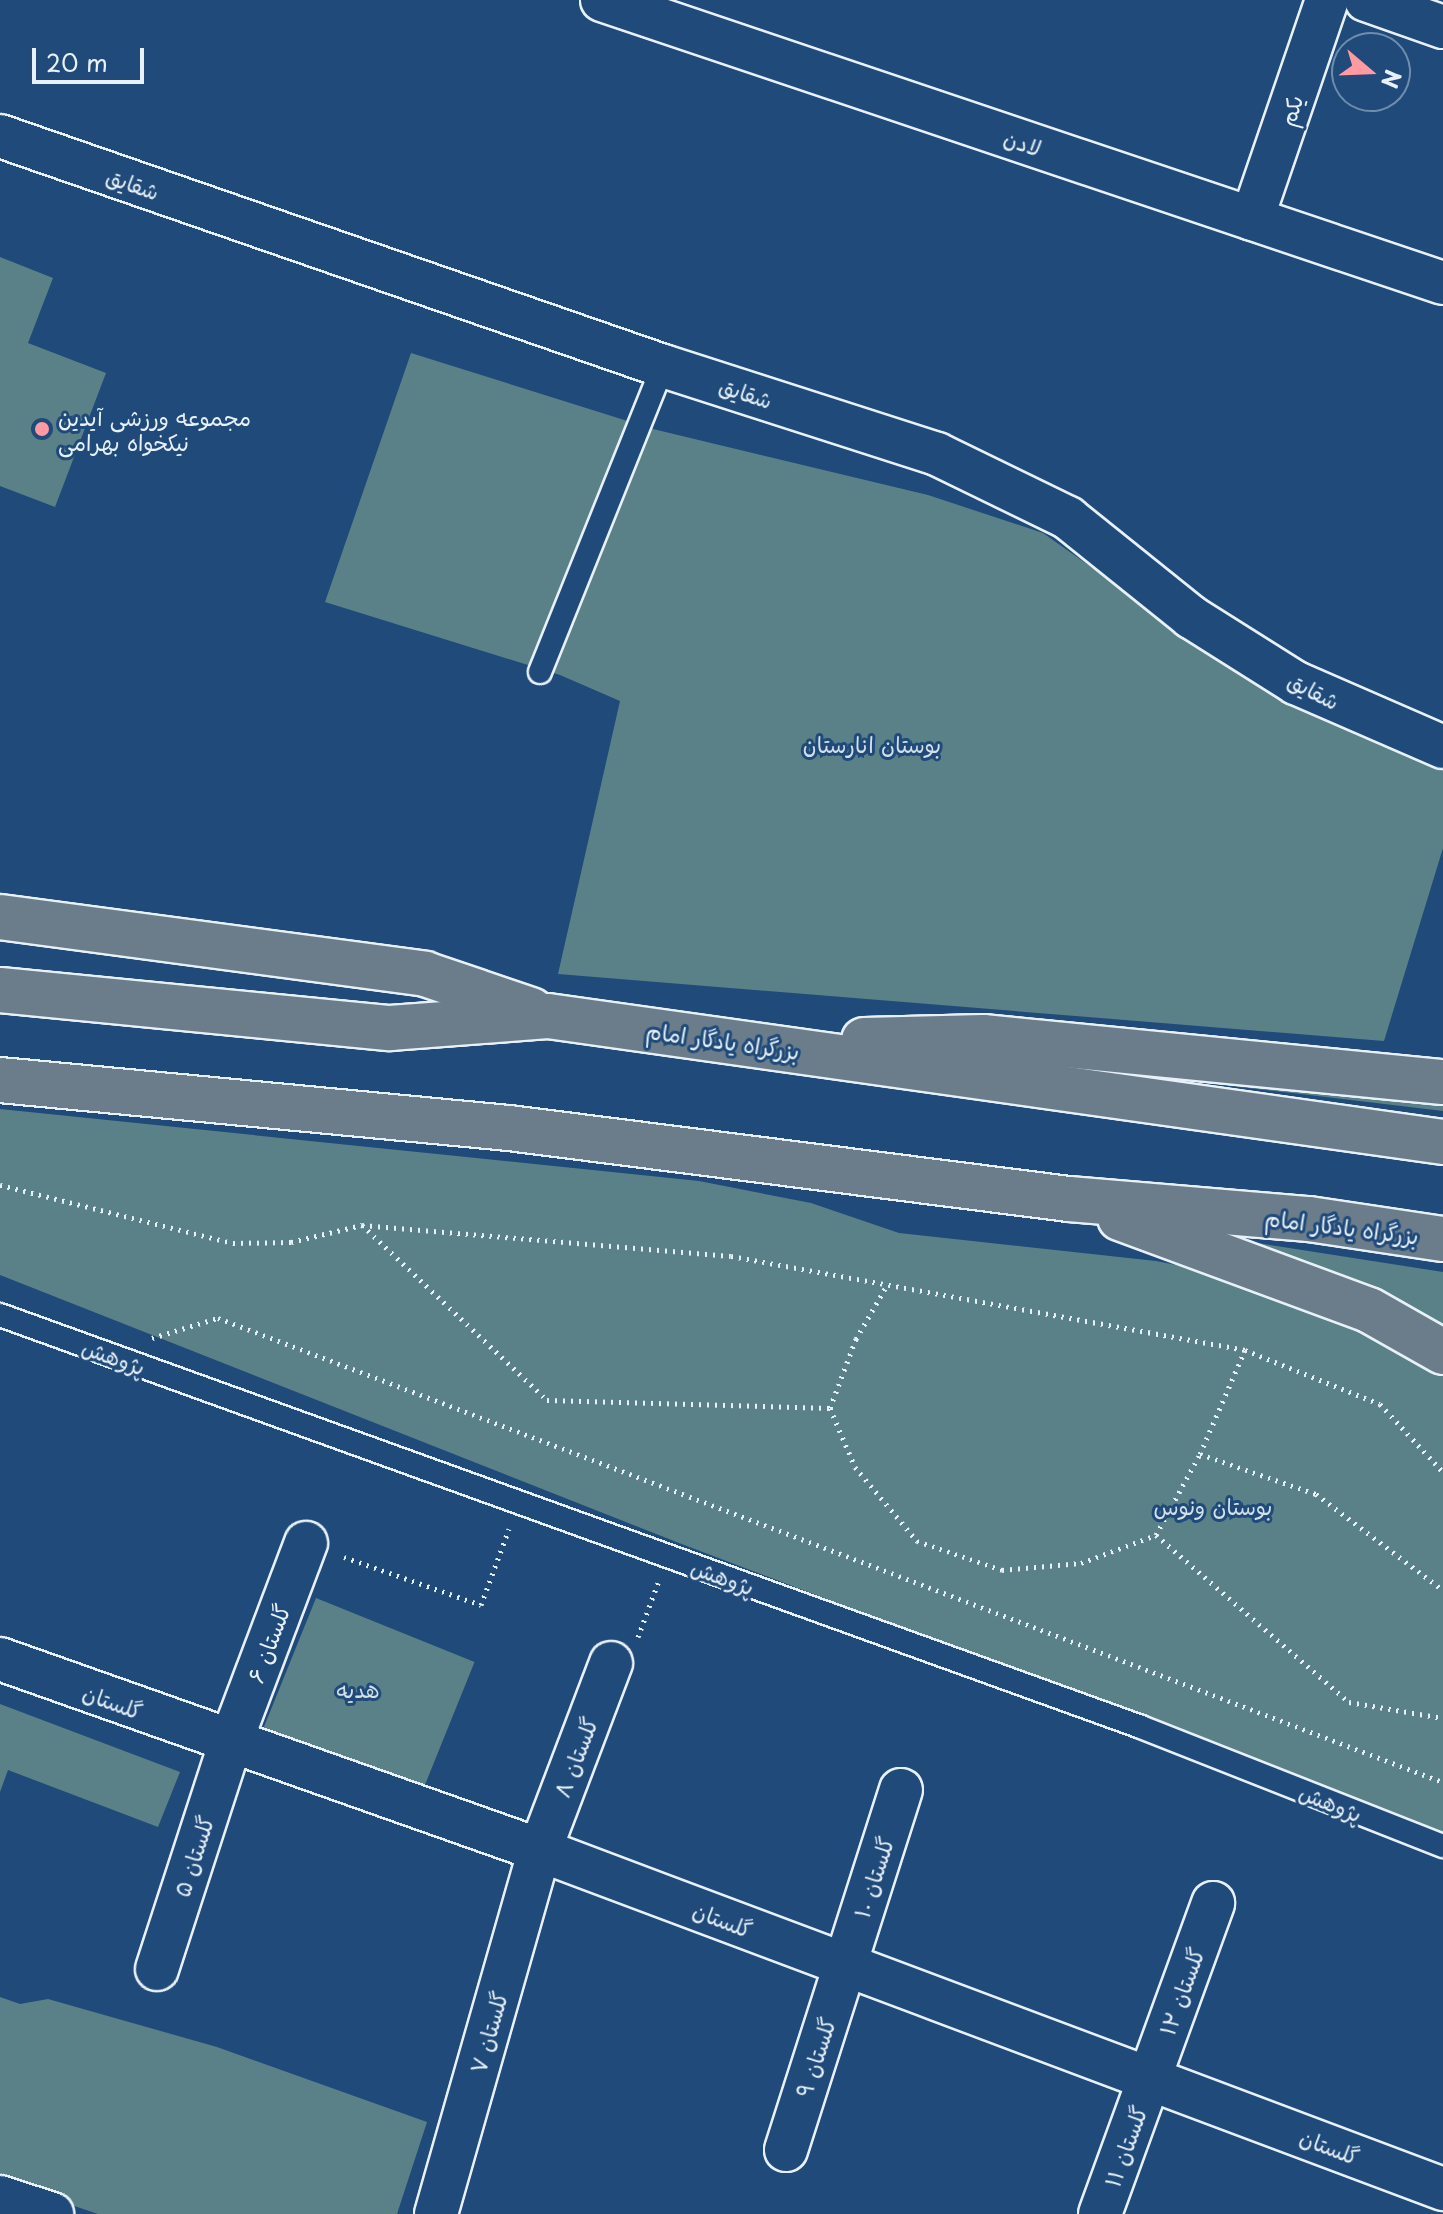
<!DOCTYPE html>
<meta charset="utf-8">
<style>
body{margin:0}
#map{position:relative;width:1443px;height:2214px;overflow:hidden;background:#1f4a7a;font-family:"Playpen Sans","Playpen Sans Arabic",sans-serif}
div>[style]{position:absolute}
.green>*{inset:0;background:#5a8187;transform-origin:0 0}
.path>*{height:5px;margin-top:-2.5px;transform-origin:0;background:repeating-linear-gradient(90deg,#e8f1f8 0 2px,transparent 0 8px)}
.roads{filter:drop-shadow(2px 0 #e8f1f8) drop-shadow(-2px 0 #e8f1f8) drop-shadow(0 2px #e8f1f8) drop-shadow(0 -2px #e8f1f8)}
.lane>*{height:22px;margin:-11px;padding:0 11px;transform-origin:11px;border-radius:11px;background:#1f4a7a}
.street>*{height:42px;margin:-21px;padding:0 21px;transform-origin:21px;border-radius:21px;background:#1f4a7a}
.highway>*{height:44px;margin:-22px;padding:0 22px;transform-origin:22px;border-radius:22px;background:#6b7d8b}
.dots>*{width:22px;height:22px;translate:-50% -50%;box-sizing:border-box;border:4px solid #1f4a7a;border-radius:50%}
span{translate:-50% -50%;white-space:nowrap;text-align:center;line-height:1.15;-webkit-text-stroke:6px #1f4a7a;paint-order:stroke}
.street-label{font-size:22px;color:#e8f1f8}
.poi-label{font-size:22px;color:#e8f1f8}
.left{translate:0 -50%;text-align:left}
.park-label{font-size:22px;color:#d3e0e7}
.north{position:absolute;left:1331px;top:32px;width:80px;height:80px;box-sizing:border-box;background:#1f4a7a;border:2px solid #6f8dac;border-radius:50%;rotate:109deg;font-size:22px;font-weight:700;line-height:32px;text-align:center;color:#e8f1f8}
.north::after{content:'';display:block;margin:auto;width:28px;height:36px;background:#ff9aa2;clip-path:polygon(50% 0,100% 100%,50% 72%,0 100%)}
.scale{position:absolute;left:32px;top:48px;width:112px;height:36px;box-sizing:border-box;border:4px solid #e8f1f8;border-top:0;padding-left:10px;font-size:24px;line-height:28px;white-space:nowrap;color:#e8f1f8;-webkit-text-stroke:6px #1f4a7a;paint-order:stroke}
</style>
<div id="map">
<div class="green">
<div style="clip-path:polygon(0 257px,53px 278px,28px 343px,106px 373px,55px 507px,0 486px)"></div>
<div style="clip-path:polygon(411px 353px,653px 429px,928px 495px,1043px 533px,1210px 651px,1443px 767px,1443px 848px,1384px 1041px,558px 974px,620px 701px,560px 675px,325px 602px)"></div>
<div style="clip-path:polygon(910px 1049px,1443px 1094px,1443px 1111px,1309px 1095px)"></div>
<div style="clip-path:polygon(0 1109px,699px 1181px,811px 1203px,899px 1233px,1156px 1261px,1222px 1274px,1320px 1304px,1443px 1371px,1443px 1833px,679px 1543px,0 1275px)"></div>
<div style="clip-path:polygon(1207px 1235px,1443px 1272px,1443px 1329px,1367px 1285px)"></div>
<div style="left:316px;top:1598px;width:171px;height:141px;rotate:22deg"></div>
<div style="clip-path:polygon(0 1704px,180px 1772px,158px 1827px,8px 1770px,0 1792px)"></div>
<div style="clip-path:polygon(0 1997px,20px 2004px,48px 1999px,217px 2047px,427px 2122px,397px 2214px,98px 2214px,0 2181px)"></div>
</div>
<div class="path">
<div style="left:0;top:1185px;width:240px;rotate:14deg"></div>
<div style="left:233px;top:1243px;width:58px;rotate:-1deg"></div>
<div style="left:291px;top:1242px;width:73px;rotate:-13.5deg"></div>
<div style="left:362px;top:1225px;width:370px;rotate:4.8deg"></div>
<div style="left:731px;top:1256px;width:523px;rotate:10.36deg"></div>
<div style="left:1245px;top:1350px;width:145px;rotate:21.8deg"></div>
<div style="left:1380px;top:1404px;width:93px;rotate:47.2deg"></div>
<div style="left:362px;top:1225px;width:255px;rotate:43.4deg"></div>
<div style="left:547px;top:1400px;width:283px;rotate:1.6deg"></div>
<div style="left:830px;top:1408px;width:64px;rotate:67deg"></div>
<div style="left:855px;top:1467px;width:97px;rotate:50deg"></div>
<div style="left:917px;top:1541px;width:90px;rotate:18.8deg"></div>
<div style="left:1002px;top:1570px;width:79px;rotate:-5.1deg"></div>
<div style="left:1081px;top:1563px;width:80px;rotate:-20.5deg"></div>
<div style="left:1156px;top:1535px;width:92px;rotate:-61.5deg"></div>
<div style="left:1200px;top:1454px;width:113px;rotate:-66.6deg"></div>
<div style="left:152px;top:1338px;width:69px;rotate:-16.9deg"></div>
<div style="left:218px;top:1318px;width:1310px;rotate:20.75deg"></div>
<div style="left:830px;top:1408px;width:74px;rotate:-69.4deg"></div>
<div style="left:856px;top:1339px;width:62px;rotate:-60.1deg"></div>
<div style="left:1200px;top:1454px;width:123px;rotate:19deg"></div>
<div style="left:1316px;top:1494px;width:159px;rotate:37.1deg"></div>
<div style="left:1156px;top:1535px;width:255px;rotate:40.9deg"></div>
<div style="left:1349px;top:1702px;width:95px;rotate:9.7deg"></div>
<div style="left:344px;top:1557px;width:145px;rotate:19.3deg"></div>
<div style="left:481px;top:1605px;width:81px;rotate:-69.8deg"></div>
<div style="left:638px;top:1637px;width:58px;rotate:-69.7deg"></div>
</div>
<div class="roads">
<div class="lane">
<div style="left:540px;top:672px;width:330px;rotate:-68.1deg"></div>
<div style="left:0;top:1315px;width:1213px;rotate:19.85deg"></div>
<div style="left:1141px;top:1727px;width:325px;rotate:21.5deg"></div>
</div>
<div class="street">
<div style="left:602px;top:0;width:887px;rotate:18.6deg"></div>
<div style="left:1366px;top:0;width:82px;rotate:19.3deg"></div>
<div style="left:0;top:136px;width:702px;rotate:19.13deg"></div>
<div style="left:663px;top:366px;width:288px;rotate:17.8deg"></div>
<div style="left:937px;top:454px;width:146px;rotate:26deg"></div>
<div style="left:1068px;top:518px;width:158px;rotate:38.8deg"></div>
<div style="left:1191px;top:617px;width:124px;rotate:32.2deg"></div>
<div style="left:1296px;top:683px;width:160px;rotate:23.5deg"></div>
<div style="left:1252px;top:219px;width:231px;rotate:-71.1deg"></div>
<div style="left:0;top:1659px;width:573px;rotate:19.48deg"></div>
<div style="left:540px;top:1850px;width:965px;rotate:20.58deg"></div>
<div style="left:157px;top:1969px;width:237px;rotate:-72deg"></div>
<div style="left:230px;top:1744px;width:215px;rotate:-69.3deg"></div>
<div style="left:786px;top:2150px;width:378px;rotate:-72.3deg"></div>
<div style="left:0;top:2197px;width:55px;rotate:18.1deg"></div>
<div style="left:436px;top:2214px;width:379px;rotate:-74.1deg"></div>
<div style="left:540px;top:1850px;width:200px;rotate:-69.2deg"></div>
<div style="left:1100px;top:2214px;width:331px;rotate:-70deg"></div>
</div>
<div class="highway">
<div style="left:0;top:917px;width:429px;rotate:7.6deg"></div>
<div style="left:425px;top:974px;width:112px;rotate:18.8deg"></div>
<div style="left:0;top:990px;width:392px;rotate:5.6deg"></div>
<div style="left:390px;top:1028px;width:158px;rotate:-4.3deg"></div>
<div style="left:548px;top:1016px;width:904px;rotate:8.01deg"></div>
<div style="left:864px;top:1040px;width:119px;rotate:-1.4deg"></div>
<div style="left:983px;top:1037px;width:462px;rotate:5.6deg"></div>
<div style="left:0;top:1080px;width:511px;rotate:5.39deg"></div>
<div style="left:509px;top:1128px;width:564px;rotate:7.23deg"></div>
<div style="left:1069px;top:1199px;width:241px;rotate:4.8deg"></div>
<div style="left:1309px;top:1219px;width:135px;rotate:8.5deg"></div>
<div style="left:1120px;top:1218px;width:265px;rotate:20.3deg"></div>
<div style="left:1369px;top:1310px;width:85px;rotate:29.6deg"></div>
</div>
</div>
<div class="dots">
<div style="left:42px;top:429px;background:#ff9aa2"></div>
</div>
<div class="street-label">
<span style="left:1290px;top:110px;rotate:-71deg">یکم</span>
<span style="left:1023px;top:142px;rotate:19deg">لادن</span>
<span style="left:133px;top:183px;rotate:19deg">شقایق</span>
<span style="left:746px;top:392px;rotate:18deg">شقایق</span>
<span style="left:1314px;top:690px;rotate:27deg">شقایق</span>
<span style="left:723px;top:1040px;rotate:8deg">بزرگراه یادگار امام</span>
<span style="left:1342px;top:1226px;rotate:7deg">بزرگراه یادگار امام</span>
<span style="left:114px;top:1356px;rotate:20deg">پژوهش</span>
<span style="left:723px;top:1576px;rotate:20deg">پژوهش</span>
<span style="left:268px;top:1643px;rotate:-69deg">گلستان ۶</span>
<span style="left:113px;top:1701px;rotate:20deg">گلستان</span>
<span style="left:575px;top:1757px;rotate:-69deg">گلستان ۸</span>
<span style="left:1331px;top:1802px;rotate:22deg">پژوهش</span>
<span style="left:193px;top:1856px;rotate:-72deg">گلستان ۵</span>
<span style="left:873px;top:1877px;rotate:-72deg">گلستان ۱۰</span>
<span style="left:723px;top:1919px;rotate:21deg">گلستان</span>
<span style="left:1181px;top:1991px;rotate:-70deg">گلستان ۱۲</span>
<span style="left:488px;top:2032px;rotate:-74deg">گلستان ۷</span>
<span style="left:815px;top:2057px;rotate:-72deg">گلستان ۹</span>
<span style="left:1125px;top:2146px;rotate:-70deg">گلستان ۱۱</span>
<span style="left:1330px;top:2146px;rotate:21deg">گلستان</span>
</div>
<div class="poi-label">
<span class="left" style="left:58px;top:429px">مجموعه ورزشی آیدین<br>نیکخواه بهرامی</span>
</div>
<div class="park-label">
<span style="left:872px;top:744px">بوستان انارستان</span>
<span style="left:1213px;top:1506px">بوستان ونوس</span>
<span style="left:358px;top:1689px">هدیه</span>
</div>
<div class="north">N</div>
<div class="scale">20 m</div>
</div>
